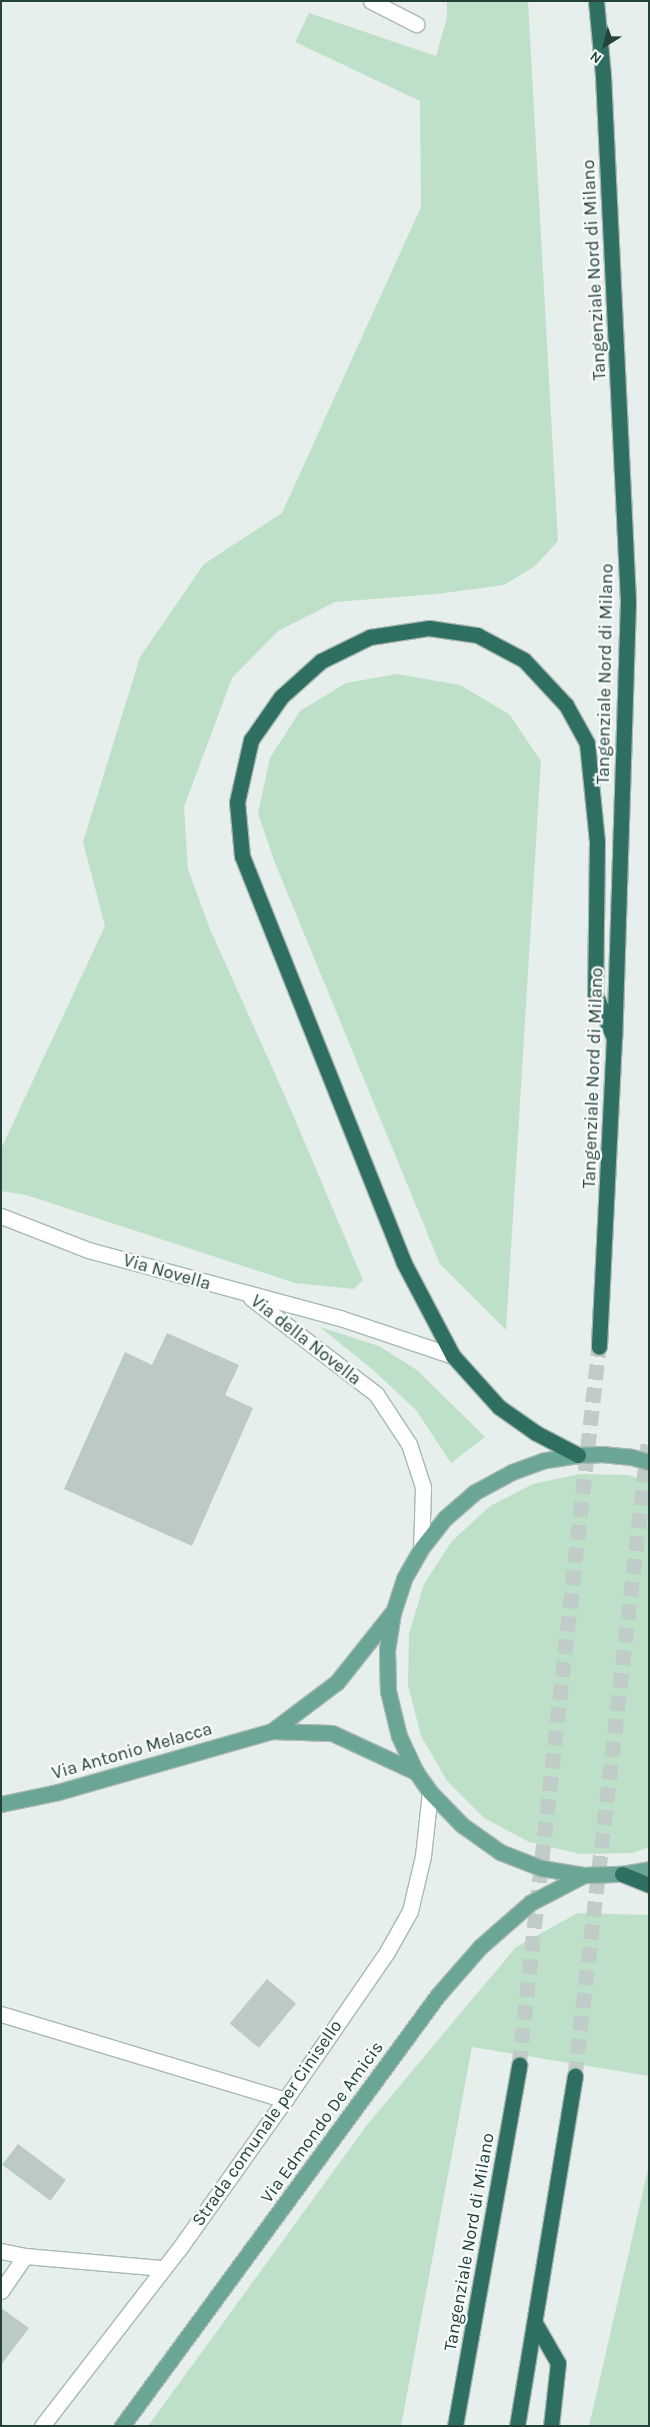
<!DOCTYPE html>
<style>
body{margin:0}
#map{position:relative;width:650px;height:2427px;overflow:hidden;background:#e6efeb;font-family:Karla,sans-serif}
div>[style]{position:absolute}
.green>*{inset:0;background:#bfe0c8}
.building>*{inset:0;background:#bbcac4;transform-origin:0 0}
.highway-tunnel>*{height:15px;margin-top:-7.5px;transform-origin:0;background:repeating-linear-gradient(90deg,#bfccc8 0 15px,transparent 0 23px)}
.roads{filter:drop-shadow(1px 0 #a8b8b2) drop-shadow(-1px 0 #a8b8b2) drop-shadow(0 1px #a8b8b2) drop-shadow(0 -1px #a8b8b2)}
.minor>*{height:15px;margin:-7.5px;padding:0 7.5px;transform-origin:7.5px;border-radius:7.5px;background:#fff}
.major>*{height:15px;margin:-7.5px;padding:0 7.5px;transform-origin:7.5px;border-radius:7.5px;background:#6aa596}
.highway>*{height:15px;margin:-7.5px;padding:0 7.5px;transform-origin:7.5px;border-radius:7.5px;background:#2f6f62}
span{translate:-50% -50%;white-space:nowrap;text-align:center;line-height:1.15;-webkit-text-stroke:4.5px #f7fbf9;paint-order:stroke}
.street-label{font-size:18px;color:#24423a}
.frame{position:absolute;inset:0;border:2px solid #24423a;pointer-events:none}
.north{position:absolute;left:580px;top:20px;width:50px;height:50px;-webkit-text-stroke:4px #f7fbf9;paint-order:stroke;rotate:216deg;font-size:14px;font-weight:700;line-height:20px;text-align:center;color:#24423a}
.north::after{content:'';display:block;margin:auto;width:18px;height:22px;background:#24423a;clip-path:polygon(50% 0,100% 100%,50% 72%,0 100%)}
</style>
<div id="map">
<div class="green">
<div style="clip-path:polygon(447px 1px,528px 1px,558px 541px,535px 566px,504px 585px,436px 594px,335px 602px,278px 631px,232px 678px,184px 807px,188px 869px,210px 929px,288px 1103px,363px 1280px,354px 1289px,295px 1283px,26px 1195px,1px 1191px,1px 1149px,105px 926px,83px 842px,140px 657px,204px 564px,282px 513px,421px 207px,420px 101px,295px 42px,309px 13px,436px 56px,447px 18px)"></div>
<div style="clip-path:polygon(397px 674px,460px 685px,509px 714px,541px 761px,506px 1330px,440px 1264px,275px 863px,258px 813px,270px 758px,300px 711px,346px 683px)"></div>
<div style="clip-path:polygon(320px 1327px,379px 1346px,417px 1370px,485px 1437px,451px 1463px,416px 1410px,373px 1370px)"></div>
<div style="clip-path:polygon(580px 1474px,628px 1475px,649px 1481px,649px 1847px,632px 1853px,580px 1854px,529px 1842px,484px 1818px,447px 1781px,421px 1736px,408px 1685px,409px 1634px,424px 1584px,452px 1541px,490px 1506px,533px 1484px)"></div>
<div style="clip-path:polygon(578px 1913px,649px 1915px,649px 2076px,472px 2047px,401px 2426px,148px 2426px,367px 2125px,516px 1947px)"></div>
<div style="clip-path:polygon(649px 2165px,649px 2426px,589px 2426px)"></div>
</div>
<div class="building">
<div style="clip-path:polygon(167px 1333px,239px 1365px,225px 1395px,253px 1408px,192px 1546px,64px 1489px,125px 1352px,152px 1365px)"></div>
<div style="left:267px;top:1979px;width:38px;height:58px;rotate:40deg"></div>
<div style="left:18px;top:2144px;width:60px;height:26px;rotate:37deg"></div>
<div style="clip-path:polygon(1px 2308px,29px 2328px,1px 2365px)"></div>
</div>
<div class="highway-tunnel">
<div style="left:519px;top:2065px;width:722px;rotate:-83.64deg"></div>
<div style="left:575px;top:2076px;width:644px;rotate:-83.4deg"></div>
</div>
<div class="roads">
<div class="minor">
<div style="left:371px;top:1px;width:51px;rotate:27.1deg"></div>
<div style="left:1px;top:1216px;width:93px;rotate:21.3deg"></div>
<div style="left:88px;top:1250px;width:261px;rotate:15.1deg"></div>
<div style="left:340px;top:1318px;width:119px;rotate:18.6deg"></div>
<div style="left:251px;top:1298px;width:158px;rotate:37.5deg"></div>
<div style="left:376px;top:1394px;width:60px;rotate:56.6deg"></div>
<div style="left:409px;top:1444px;width:45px;rotate:72deg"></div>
<div style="left:423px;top:1487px;width:62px;rotate:91.8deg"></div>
<div style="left:1px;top:2014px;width:297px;rotate:16.8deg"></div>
<div style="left:1px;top:2251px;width:25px;rotate:12deg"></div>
<div style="left:1px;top:2291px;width:42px;rotate:-55.6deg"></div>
<div style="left:25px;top:2256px;width:139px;rotate:5deg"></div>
<div style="left:42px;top:2426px;width:224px;rotate:-52.3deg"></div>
<div style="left:179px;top:2249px;width:183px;rotate:-54.6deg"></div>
<div style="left:285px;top:2100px;width:180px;rotate:-55.4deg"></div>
<div style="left:387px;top:1952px;width:47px;rotate:-60.7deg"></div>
<div style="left:410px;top:1911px;width:57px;rotate:-76.7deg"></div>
<div style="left:423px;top:1856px;width:64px;rotate:-83.8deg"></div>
</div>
<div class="major">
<div style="left:649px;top:1462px;width:19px;rotate:-164deg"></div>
<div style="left:631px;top:1457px;width:27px;rotate:-174deg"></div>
<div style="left:604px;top:1454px;width:26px;rotate:178deg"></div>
<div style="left:578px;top:1455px;width:36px;rotate:171deg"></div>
<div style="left:542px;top:1461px;width:32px;rotate:160deg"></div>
<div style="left:512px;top:1472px;width:42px;rotate:151.6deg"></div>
<div style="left:475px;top:1492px;width:40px;rotate:139deg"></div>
<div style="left:445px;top:1518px;width:39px;rotate:128deg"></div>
<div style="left:421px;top:1549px;width:34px;rotate:120deg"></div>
<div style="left:404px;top:1579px;width:35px;rotate:108deg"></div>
<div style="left:393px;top:1612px;width:38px;rotate:99deg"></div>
<div style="left:387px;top:1650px;width:41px;rotate:88.6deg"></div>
<div style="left:388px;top:1691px;width:46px;rotate:76.3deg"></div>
<div style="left:399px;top:1736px;width:40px;rotate:65deg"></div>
<div style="left:416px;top:1772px;width:24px;rotate:55deg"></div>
<div style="left:430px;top:1792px;width:46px;rotate:45.9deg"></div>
<div style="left:462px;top:1825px;width:47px;rotate:35.4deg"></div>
<div style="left:500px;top:1852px;width:44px;rotate:21.3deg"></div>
<div style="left:541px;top:1868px;width:44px;rotate:9.2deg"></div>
<div style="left:584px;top:1875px;width:38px;rotate:-2deg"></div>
<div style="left:622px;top:1874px;width:27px;rotate:-10deg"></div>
<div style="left:272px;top:1731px;width:81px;rotate:-37deg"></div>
<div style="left:337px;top:1682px;width:87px;rotate:-51.5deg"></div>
<div style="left:1px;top:1804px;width:58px;rotate:-11.9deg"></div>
<div style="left:58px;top:1792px;width:223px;rotate:-15.9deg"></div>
<div style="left:272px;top:1731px;width:60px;rotate:1.9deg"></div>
<div style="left:332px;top:1733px;width:93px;rotate:24.9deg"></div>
<div style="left:122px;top:2426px;width:534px;rotate:-53.75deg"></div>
<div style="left:438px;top:1995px;width:64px;rotate:-48.8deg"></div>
<div style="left:480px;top:1947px;width:67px;rotate:-41.3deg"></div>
<div style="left:530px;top:1903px;width:61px;rotate:-27.4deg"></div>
</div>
<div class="highway">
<div style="left:596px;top:1px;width:74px;rotate:84.6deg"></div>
<div style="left:603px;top:75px;width:527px;rotate:87.28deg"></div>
<div style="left:628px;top:601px;width:437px;rotate:91.8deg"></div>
<div style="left:614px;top:1038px;width:309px;rotate:92.8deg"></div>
<div style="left:578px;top:1455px;width:47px;rotate:-152.4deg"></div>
<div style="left:536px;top:1433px;width:45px;rotate:-144.9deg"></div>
<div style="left:499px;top:1407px;width:69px;rotate:-132deg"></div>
<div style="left:453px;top:1356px;width:105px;rotate:-117.8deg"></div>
<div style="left:404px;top:1263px;width:438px;rotate:-111.7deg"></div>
<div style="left:242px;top:856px;width:54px;rotate:-95.3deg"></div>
<div style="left:237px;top:802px;width:64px;rotate:-77.3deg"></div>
<div style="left:251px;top:740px;width:52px;rotate:-55.1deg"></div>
<div style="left:281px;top:697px;width:54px;rotate:-42deg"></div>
<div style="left:321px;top:661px;width:55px;rotate:-26.1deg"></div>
<div style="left:370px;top:637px;width:60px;rotate:-8.7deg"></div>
<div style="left:429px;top:628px;width:49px;rotate:8.3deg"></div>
<div style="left:477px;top:635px;width:53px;rotate:28deg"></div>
<div style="left:524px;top:660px;width:62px;rotate:47deg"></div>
<div style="left:566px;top:705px;width:43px;rotate:61.1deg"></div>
<div style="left:587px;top:743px;width:99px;rotate:84.2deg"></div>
<div style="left:597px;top:841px;width:153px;rotate:90.7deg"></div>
<div style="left:595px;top:994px;width:48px;rotate:66.6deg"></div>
<div style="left:622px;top:1874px;width:29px;rotate:22deg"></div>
<div style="left:535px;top:2323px;width:46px;rotate:60.1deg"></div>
<div style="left:558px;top:2363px;width:63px;rotate:96.3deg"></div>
<div style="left:455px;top:2426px;width:367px;rotate:-79.9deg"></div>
<div style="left:517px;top:2426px;width:355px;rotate:-80.6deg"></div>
</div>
</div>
<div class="street-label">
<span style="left:594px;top:270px;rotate:-93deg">Tangenziale Nord di Milano</span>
<span style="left:605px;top:674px;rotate:-89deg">Tangenziale Nord di Milano</span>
<span style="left:593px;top:1078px;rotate:-88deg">Tangenziale Nord di Milano</span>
<span style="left:167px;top:1272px;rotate:16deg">Via Novella</span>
<span style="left:306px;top:1340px;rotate:38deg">Via della Novella</span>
<span style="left:132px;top:1751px;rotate:-16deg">Via Antonio Melacca</span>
<span style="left:322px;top:2122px;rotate:-54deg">Via Edmondo De Amicis</span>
<span style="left:267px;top:2123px;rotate:-55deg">Strada comunale per Cinisello</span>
<span style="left:469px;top:2242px;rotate:-80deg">Tangenziale Nord di Milano</span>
</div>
<div class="frame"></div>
<div class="north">N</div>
</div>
